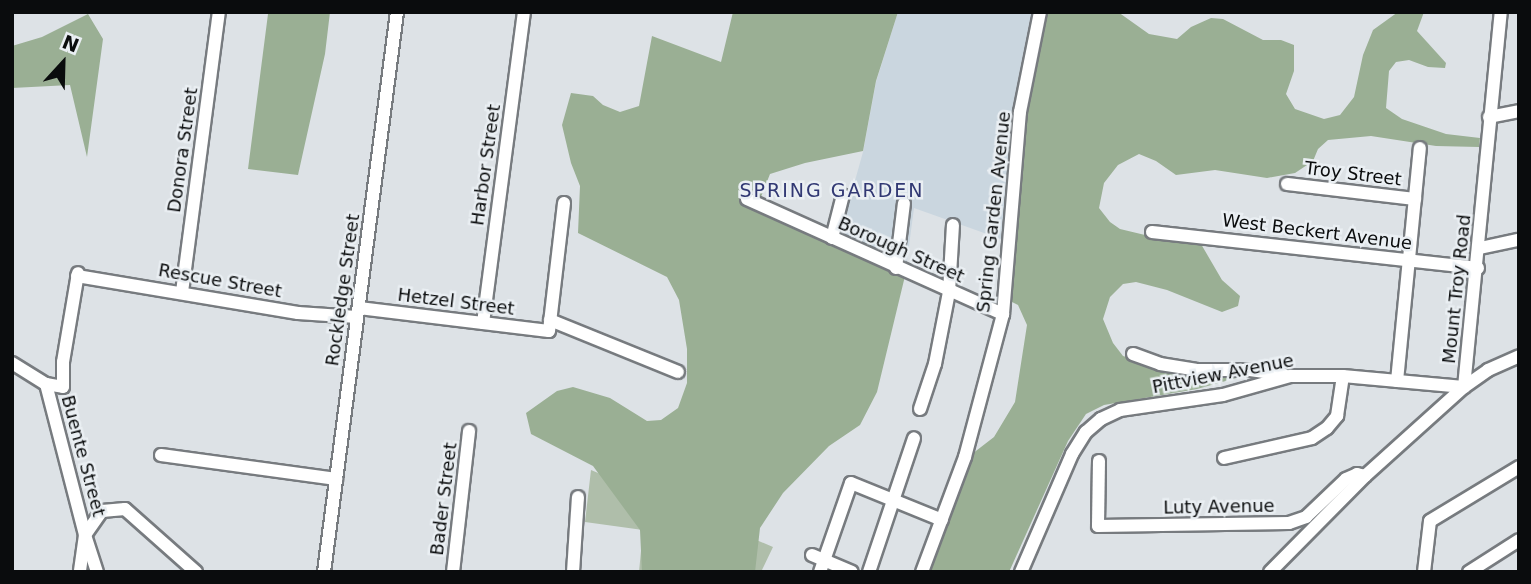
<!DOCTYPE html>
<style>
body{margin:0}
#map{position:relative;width:1531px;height:584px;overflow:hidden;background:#dde2e6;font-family:"DejaVu Sans",sans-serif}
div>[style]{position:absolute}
.built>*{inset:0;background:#cad6df}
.green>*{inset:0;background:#afbeaa}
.forest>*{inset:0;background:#9aaf94}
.roads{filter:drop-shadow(2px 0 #777b7f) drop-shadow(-2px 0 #777b7f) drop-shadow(0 2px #777b7f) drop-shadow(0 -2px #777b7f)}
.minor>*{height:12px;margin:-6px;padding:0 6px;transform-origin:6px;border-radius:6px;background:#fff}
span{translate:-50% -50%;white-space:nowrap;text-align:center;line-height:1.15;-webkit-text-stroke:5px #eaeff3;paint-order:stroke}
.street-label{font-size:18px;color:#0a0c0d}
.neighbourhood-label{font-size:19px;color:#313873;letter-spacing:2px}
.frame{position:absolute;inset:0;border:14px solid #0a0c0d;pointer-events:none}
.north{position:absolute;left:28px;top:28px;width:70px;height:70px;-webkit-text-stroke:5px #eaeff3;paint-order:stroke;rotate:22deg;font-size:19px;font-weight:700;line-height:28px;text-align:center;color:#0a0c0d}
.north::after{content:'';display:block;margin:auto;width:24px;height:32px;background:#0a0c0d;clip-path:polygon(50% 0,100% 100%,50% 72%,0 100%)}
</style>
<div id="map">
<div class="built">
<div style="clip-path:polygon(898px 12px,1032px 12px,1012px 128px,1001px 239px,914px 208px,905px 276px,837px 245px,863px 152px,876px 82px)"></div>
</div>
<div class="green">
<div style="clip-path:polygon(591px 470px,773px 547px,761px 572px,639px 572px,643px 530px,585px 522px)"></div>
</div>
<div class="forest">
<div style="clip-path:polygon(259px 12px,330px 12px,325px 54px,298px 175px,248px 169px,268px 14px)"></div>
<div style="clip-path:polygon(733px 12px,898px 12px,876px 81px,863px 151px,805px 163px,770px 174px,757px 207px,905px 276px,877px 392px,860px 425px,829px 446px,783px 493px,760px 528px,755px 572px,642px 572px,640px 530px,593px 466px,531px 434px,526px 413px,557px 391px,573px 387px,610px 398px,647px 421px,661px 420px,678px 408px,687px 383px,687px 349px,679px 300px,667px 277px,578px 233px,580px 186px,571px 163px,562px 125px,571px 93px,593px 96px,603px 105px,620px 112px,639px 106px,652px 36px,721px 62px)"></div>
<div style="clip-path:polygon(1045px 12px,1118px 12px,1149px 34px,1177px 39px,1191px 27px,1211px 18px,1223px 19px,1263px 40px,1281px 40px,1294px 45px,1294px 71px,1286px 94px,1295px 109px,1324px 119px,1340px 115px,1354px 97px,1363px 55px,1373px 30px,1398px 12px,1424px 12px,1417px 31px,1446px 63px,1445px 68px,1428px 67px,1409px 60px,1396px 62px,1389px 71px,1386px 108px,1402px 119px,1446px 134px,1480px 138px,1479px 147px,1436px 146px,1371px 136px,1328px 140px,1318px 149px,1313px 161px,1295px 173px,1267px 178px,1215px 170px,1176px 175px,1156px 161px,1139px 154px,1118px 165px,1104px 183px,1099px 208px,1110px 222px,1120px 229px,1145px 235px,1201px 244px,1222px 280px,1240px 296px,1238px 306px,1222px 312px,1167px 290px,1136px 282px,1123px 284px,1110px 297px,1103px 319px,1113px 343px,1123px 356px,1142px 362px,1249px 370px,1240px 377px,1197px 389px,1104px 405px,1086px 414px,1068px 441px,1009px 572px,930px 572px,972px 454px,994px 437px,1015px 402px,1027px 325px,1018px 305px,1010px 301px,1022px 136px)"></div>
<div style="clip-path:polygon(88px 14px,103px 39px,87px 157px,70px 85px,12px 88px,12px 46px,42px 37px)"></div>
</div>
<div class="roads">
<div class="minor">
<div style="left:1489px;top:117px;width:31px;rotate:-11deg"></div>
<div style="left:1287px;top:184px;width:129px;rotate:6.7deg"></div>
<div style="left:747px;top:199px;width:281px;rotate:24.2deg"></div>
<div style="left:1152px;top:232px;width:328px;rotate:6.3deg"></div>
<div style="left:832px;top:238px;width:44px;rotate:-75.7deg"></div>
<div style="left:1480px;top:248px;width:40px;rotate:-12deg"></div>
<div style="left:896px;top:268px;width:65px;rotate:-83deg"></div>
<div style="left:77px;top:276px;width:224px;rotate:9.5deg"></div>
<div style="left:298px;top:313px;width:59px;rotate:3.9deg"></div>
<div style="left:182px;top:292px;width:282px;rotate:-82.5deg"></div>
<div style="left:359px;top:308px;width:191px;rotate:6.9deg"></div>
<div style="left:549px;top:331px;width:129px;rotate:-83.3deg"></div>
<div style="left:550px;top:320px;width:138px;rotate:22.1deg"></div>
<div style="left:483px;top:323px;width:314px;rotate:-82.5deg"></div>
<div style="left:1133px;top:354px;width:29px;rotate:20deg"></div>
<div style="left:1160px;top:364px;width:36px;rotate:9deg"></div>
<div style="left:1196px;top:370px;width:54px"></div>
<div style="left:1250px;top:370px;width:34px;rotate:8deg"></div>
<div style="left:12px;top:363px;width:40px;rotate:32deg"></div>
<div style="left:46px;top:384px;width:17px;rotate:10deg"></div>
<div style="left:63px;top:387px;width:25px;rotate:-90deg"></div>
<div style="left:63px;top:362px;width:90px;rotate:-80.4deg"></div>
<div style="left:1397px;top:381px;width:234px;rotate:-84.4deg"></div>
<div style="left:46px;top:384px;width:156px;rotate:75.5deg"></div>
<div style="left:85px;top:535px;width:37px;rotate:98deg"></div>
<div style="left:1464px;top:387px;width:377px;rotate:-84.4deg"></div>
<div style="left:920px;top:409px;width:47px;rotate:-71.6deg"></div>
<div style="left:935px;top:364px;width:73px;rotate:-79deg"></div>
<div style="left:949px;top:292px;width:67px;rotate:-86.6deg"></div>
<div style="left:161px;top:455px;width:177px;rotate:7.8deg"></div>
<div style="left:1224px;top:458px;width:90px;rotate:-12.8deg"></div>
<div style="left:1312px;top:438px;width:18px;rotate:-34deg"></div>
<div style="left:1327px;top:428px;width:16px;rotate:-50deg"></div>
<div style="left:1337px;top:416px;width:40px;rotate:-81.5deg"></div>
<div style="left:1099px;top:461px;width:65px;rotate:90.9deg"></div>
<div style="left:1098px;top:526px;width:191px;rotate:-0.9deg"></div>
<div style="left:1289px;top:523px;width:18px;rotate:-19deg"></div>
<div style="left:1306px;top:517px;width:55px;rotate:-43.5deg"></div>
<div style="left:1346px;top:479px;width:12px;rotate:-24deg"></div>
<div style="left:1357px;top:474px;width:8px;rotate:14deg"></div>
<div style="left:812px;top:555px;width:43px;rotate:23deg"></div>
<div style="left:97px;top:572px;width:39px;rotate:-108deg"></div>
<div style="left:85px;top:535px;width:29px;rotate:-55deg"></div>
<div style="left:102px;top:511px;width:23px;rotate:-5deg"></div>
<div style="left:125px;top:509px;width:95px;rotate:41.6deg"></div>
<div style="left:324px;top:572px;width:565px;rotate:-82.57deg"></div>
<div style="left:453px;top:572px;width:142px;rotate:-83.5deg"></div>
<div style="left:573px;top:572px;width:75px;rotate:-86.2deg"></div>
<div style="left:820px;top:572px;width:94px;rotate:-70.8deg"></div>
<div style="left:851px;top:483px;width:98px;rotate:22.1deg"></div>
<div style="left:869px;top:572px;width:141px;rotate:-71.4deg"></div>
<div style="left:922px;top:572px;width:123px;rotate:-69.5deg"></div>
<div style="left:965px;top:457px;width:148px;rotate:-75.1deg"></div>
<div style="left:1003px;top:314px;width:203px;rotate:-85.2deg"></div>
<div style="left:1020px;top:112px;width:102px;rotate:-78.7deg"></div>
<div style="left:1021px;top:572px;width:129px;rotate:-66.6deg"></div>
<div style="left:1072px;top:454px;width:26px;rotate:-58deg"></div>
<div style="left:1086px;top:432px;width:20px;rotate:-41deg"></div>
<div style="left:1101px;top:419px;width:21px;rotate:-25deg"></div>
<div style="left:1120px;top:410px;width:104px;rotate:-8.3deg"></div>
<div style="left:1223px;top:395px;width:70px;rotate:-15.8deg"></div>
<div style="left:1290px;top:376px;width:53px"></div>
<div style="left:1343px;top:376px;width:121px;rotate:5.2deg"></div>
<div style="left:1270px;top:572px;width:135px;rotate:-45.3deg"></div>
<div style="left:1365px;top:476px;width:133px;rotate:-42deg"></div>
<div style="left:1464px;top:387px;width:29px;rotate:-35deg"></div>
<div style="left:1488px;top:370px;width:34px;rotate:-24deg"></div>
<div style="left:1424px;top:572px;width:51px;rotate:-83.3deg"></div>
<div style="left:1430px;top:521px;width:104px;rotate:-31.2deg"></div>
<div style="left:1469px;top:572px;width:59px;rotate:-32.6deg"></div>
</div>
</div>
<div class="street-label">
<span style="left:183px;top:150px;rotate:-82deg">Donora Street</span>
<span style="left:486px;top:165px;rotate:-82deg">Harbor Street</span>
<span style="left:1353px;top:174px;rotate:7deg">Troy Street</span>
<span style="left:994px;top:212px;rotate:-84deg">Spring Garden Avenue</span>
<span style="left:1317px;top:232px;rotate:7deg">West Beckert Avenue</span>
<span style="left:901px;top:250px;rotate:24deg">Borough Street</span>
<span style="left:220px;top:281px;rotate:10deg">Rescue Street</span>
<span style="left:1457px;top:289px;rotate:-84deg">Mount Troy Road</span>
<span style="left:343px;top:290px;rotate:-82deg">Rockledge Street</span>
<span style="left:456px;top:302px;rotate:7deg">Hetzel Street</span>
<span style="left:1223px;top:374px;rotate:-11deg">Pittview Avenue</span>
<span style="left:83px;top:456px;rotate:75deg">Buente Street</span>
<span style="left:444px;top:499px;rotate:-83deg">Bader Street</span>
<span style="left:1219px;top:507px;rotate:-1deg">Luty Avenue</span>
</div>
<div class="neighbourhood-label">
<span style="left:832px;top:191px">SPRING GARDEN</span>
</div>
<div class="frame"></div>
<div class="north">N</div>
</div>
